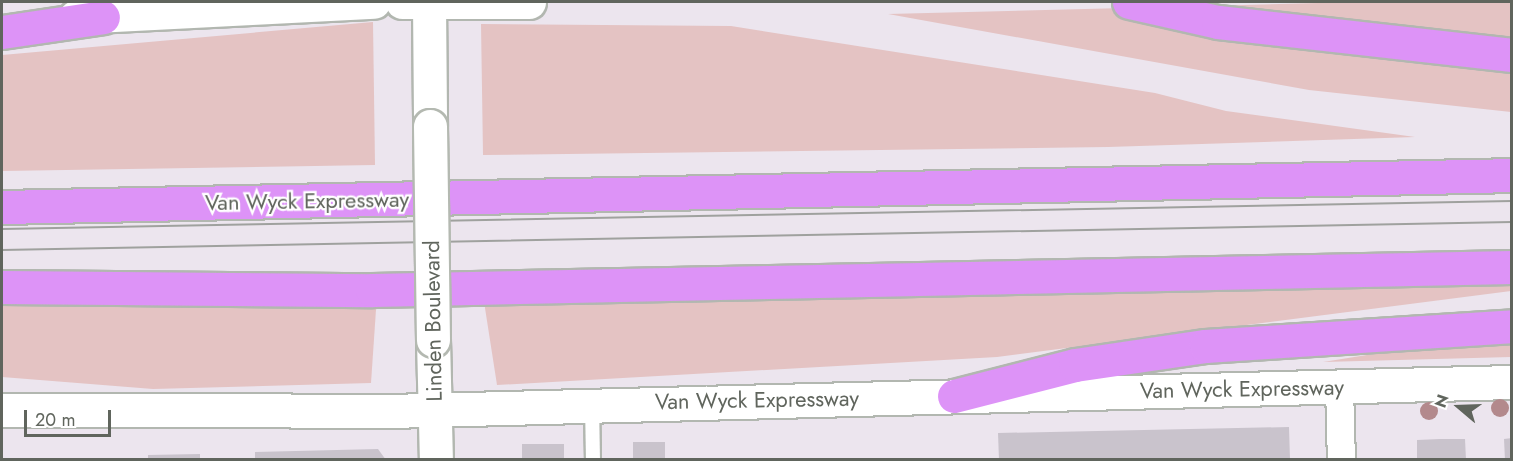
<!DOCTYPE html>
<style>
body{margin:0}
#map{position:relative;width:1513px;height:461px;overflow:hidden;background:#ece5ee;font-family:Jost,sans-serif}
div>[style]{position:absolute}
.green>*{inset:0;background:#e4c3c3}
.building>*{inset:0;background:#c9c3cc;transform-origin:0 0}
.roads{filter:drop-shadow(2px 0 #b2b7b0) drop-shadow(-2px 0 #b2b7b0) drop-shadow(0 2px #b2b7b0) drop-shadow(0 -2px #b2b7b0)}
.service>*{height:14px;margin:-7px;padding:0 7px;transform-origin:7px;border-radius:7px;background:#fff}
.minor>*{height:27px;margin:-13.5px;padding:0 13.5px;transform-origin:13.5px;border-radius:13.5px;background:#fff}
.secondary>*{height:33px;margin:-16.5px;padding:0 16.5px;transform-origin:16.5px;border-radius:16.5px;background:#fff}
.motorway>*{height:33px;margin:-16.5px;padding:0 16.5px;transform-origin:16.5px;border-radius:16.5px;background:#dd93f7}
.tram>*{height:1.5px;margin:-0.75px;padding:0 0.75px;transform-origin:0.75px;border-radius:0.75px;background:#9fa19e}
.bridges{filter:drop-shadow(2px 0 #b4b9b1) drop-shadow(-2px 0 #b4b9b1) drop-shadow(0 2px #b4b9b1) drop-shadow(0 -2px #b4b9b1)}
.secondary-bridge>*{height:33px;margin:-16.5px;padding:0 16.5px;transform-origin:16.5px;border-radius:16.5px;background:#fff}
.trees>*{width:18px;height:18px;margin:-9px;border-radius:50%;background:#b3898c}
span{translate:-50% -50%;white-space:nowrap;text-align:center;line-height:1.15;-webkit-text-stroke:4.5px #fff;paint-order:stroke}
.street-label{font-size:22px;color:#60655d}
.frame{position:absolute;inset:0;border:3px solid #60655d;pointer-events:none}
.north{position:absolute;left:1429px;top:377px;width:60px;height:60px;-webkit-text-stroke:4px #fff;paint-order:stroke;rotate:289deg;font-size:16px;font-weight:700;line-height:24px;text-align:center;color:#60655d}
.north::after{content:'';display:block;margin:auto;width:21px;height:27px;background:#60655d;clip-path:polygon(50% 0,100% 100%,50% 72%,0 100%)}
.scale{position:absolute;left:24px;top:410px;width:87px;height:27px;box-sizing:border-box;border:3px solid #60655d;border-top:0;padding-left:8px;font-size:18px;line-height:21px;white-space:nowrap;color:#60655d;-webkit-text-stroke:4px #fff;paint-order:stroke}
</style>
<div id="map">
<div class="green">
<div style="clip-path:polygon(1355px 2px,1511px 2px,1511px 112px,1309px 90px,888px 14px)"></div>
<div style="clip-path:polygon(373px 22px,375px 165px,2px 171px,2px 55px)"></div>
<div style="clip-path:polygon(481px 24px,731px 26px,1155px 93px,1226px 111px,1415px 137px,1108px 147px,483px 155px)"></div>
<div style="clip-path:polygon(1512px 281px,1511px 291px,997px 357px,497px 385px,485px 308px,486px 297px)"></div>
<div style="clip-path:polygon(377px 295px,371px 383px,153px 389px,2px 377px,2px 305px)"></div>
<div style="clip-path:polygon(1511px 332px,1511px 357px,1323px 362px)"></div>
</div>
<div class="building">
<div style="clip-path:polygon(1289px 427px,1290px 460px,999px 460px,998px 433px)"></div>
<div style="clip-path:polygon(1512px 438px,1512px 460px,1505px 460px,1504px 439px)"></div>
<div style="clip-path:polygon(1440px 439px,1465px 439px,1466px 460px,1417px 460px,1417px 440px)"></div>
<div style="left:665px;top:442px;width:18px;height:32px;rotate:90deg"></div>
<div style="left:522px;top:444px;width:42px;height:16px"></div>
<div style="clip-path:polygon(378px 449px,386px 460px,255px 460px,255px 452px)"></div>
<div style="clip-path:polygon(200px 454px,200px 460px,148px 460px,148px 455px)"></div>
</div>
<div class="roads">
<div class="service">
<div style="left:592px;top:404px;width:56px;rotate:89deg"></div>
</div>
<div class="minor">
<div style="left:1339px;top:386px;width:74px;rotate:88.5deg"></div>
</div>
<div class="secondary">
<div style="left:402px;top:2px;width:127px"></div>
<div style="left:429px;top:2px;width:124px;rotate:89.5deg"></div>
<div style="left:75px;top:17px;width:299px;rotate:-2.9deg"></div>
<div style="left:433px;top:340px;width:120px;rotate:88.6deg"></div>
<div style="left:2px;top:410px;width:387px;rotate:0.1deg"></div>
<div style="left:389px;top:411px;width:1123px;rotate:-1.48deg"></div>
</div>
<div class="motorway">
<div style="left:1129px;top:2px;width:91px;rotate:12.7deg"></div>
<div style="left:1218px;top:22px;width:296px;rotate:6.4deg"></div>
<div style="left:2px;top:32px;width:102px;rotate:-8.4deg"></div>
<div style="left:2px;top:207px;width:1510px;rotate:-1.21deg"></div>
<div style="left:2px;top:287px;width:370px;rotate:0.5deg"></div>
<div style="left:372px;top:290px;width:1140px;rotate:-1.16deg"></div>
<div style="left:954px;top:396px;width:125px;rotate:-14.4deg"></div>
<div style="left:1075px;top:365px;width:132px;rotate:-8.3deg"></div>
<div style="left:1206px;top:346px;width:307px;rotate:-3.7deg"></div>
</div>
</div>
<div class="tram">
<div style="left:2px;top:229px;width:1510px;rotate:-1.06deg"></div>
<div style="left:2px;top:250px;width:1510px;rotate:-1.06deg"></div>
</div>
<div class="bridges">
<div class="secondary-bridge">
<div style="left:430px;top:126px;width:214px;rotate:89.2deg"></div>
</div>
</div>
<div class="trees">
<div style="left:1500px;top:408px"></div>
<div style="left:1429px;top:411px"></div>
</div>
<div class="street-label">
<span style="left:307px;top:201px;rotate:-1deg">Van Wyck Expressway</span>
<span style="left:433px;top:321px;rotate:-91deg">Linden Boulevard</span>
<span style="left:1242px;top:389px;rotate:-1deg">Van Wyck Expressway</span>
<span style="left:757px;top:400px;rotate:-1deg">Van Wyck Expressway</span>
</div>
<div class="frame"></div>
<div class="north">N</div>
<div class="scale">20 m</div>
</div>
